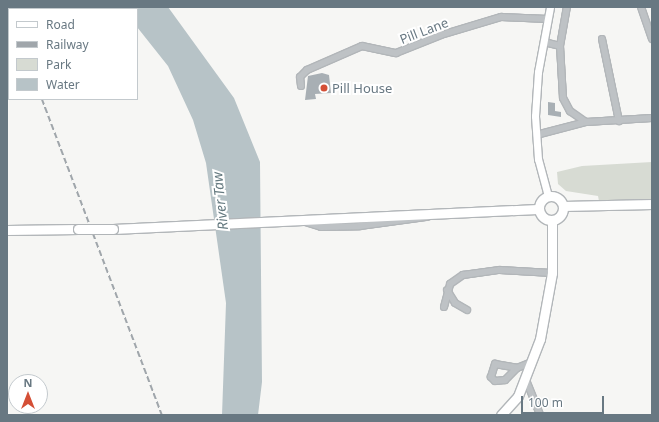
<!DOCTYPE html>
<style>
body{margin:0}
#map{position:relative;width:659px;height:422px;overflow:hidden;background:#f6f6f4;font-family:"Noto Sans",sans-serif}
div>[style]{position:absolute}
.green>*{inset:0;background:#d7dbd3}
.water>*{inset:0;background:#b7c3c7}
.stream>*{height:1.5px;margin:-0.75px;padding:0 0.75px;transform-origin:0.75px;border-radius:0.75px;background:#b7c3c7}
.building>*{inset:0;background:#a8afb4}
.roads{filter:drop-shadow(1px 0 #b2b6b9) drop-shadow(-1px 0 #b2b6b9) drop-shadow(0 1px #b2b6b9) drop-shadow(0 -1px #b2b6b9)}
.minor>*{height:6px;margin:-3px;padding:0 3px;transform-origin:3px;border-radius:3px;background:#bec2c5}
.major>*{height:7px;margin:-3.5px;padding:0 3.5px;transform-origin:3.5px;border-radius:3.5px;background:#fff}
.highway>*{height:9px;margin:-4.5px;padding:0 4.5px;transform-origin:4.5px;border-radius:4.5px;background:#fff}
.highway>.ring{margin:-4.5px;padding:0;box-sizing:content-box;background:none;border:9px solid #fff;border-radius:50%}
.rail>*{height:1.5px;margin-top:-0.75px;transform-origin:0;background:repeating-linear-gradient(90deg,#a0a6ab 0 6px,transparent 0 9px)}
.bridges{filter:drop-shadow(1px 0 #b1b5b8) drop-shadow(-1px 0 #b1b5b8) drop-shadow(0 1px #b1b5b8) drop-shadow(0 -1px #b1b5b8)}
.highway-bridge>*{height:9px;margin:-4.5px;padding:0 4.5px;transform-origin:4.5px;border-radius:4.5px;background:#fff}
.dots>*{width:11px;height:11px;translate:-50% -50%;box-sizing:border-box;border:2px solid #fff;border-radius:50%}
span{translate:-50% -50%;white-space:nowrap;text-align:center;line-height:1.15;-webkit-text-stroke:4px #fff;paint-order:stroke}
.street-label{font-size:13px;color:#687882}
.poi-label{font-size:13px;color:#687882}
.left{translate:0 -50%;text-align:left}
.water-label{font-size:14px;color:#64797f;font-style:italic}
.frame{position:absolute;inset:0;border:8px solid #687882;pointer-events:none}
.legend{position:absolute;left:8px;top:8px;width:130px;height:92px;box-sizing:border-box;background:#fff;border:1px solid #c3c9cd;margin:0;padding:5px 7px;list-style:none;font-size:12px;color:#687882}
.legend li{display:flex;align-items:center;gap:8px;height:20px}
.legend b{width:20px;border:1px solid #c3c9cd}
.north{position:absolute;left:8px;top:374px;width:40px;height:40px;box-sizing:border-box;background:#fff;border:1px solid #c3c9cd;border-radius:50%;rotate:0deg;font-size:11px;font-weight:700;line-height:16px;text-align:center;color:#687882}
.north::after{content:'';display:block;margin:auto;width:14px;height:18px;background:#d44f36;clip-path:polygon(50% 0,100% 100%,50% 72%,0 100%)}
.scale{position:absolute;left:521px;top:396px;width:83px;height:18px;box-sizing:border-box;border:2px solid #687882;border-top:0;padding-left:5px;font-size:12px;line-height:14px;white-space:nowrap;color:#687882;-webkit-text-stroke:3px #fff;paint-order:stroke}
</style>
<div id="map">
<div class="green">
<div style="clip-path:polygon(652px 162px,652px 199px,599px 201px,598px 196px,566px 191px,558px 184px,557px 172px,582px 166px)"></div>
</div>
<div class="water">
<div style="clip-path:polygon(119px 7px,168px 7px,234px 98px,260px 162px,262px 382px,258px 415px,222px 415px,226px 303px,206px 163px,193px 120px,168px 66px,137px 27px,137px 9px)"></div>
</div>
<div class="stream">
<div style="left:23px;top:9px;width:2px;rotate:-63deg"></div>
<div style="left:7px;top:64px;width:4px;rotate:-63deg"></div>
</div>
<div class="building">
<div style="clip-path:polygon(322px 73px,329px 75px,331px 93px,315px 94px,316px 99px,305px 100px,308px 76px)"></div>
<div style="clip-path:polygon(548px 102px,555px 103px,555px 111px,561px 112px,561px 117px,548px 115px)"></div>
</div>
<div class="roads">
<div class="minor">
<div style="left:641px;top:7px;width:34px;rotate:71deg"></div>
<div style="left:602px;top:39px;width:84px;rotate:78.3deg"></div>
<div style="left:544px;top:42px;width:16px;rotate:14deg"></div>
<div style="left:560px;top:46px;width:52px;rotate:86.7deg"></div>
<div style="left:563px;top:98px;width:15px;rotate:62deg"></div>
<div style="left:570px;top:111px;width:19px;rotate:35deg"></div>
<div style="left:560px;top:46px;width:40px;rotate:-80deg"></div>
<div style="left:301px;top:86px;width:9px;rotate:-96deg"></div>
<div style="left:300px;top:77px;width:10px;rotate:-45deg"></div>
<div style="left:307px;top:70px;width:60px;rotate:-23.6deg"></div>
<div style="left:362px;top:46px;width:35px;rotate:12deg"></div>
<div style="left:396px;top:53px;width:48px;rotate:-21.8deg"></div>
<div style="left:441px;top:35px;width:63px;rotate:-16.7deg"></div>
<div style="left:501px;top:17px;width:47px;rotate:2.4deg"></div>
<div style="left:536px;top:135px;width:52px;rotate:-14.6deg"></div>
<div style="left:586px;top:122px;width:66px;rotate:-3.5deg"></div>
<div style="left:305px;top:222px;width:17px;rotate:17deg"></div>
<div style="left:321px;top:227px;width:39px;rotate:-1deg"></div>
<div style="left:360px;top:226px;width:68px;rotate:-7.7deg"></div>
<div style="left:447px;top:290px;width:15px;rotate:58deg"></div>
<div style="left:455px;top:303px;width:14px;rotate:30deg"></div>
<div style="left:444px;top:307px;width:24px;rotate:-75deg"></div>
<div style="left:450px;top:284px;width:16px;rotate:-35deg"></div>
<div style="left:463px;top:275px;width:37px;rotate:-8deg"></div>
<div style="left:500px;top:270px;width:52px;rotate:3.3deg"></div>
<div style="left:517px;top:368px;width:17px;rotate:135deg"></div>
<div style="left:505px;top:380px;width:10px;rotate:174deg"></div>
<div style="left:495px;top:381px;width:6px;rotate:-135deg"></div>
<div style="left:491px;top:377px;width:14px;rotate:-73deg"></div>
<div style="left:495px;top:364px;width:22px;rotate:10deg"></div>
<div style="left:517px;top:368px;width:16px;rotate:-22deg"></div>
<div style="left:526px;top:380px;width:38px;rotate:68deg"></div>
</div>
<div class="major">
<div style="left:548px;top:196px;width:38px;rotate:-105deg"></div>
<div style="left:538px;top:159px;width:43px;rotate:-94deg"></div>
<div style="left:535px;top:116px;width:44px;rotate:-86.1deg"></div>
<div style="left:538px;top:72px;width:66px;rotate:-79.5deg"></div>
</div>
<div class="highway">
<div class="ring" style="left:539px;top:196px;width:15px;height:15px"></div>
<div style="left:563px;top:206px;width:89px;rotate:-1.3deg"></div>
<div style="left:113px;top:229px;width:425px;rotate:-2.7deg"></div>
<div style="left:7px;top:230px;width:71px;rotate:-0.8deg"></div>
<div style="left:501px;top:415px;width:25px;rotate:-48deg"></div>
<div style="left:518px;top:396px;width:61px;rotate:-68.9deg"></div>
<div style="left:540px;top:339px;width:67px;rotate:-79.7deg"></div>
<div style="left:552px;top:273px;width:53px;rotate:-90deg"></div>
</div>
</div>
<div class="rail">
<div style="left:7px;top:7px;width:5px;rotate:68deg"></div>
<div style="left:42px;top:99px;width:338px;rotate:69.2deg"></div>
</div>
<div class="bridges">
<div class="highway-bridge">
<div style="left:78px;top:229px;width:35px"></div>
</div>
</div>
<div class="dots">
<div style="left:324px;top:88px;background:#d44f36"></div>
</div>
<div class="street-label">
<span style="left:424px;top:31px;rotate:-21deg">Pill Lane</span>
</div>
<div class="poi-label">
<span class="left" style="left:332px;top:88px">Pill House</span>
</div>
<div class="water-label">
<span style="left:220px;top:201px;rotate:-96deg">River Taw</span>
</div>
<div class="frame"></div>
<ul class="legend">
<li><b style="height:5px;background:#fff"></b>Road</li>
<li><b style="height:5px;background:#a0a6ab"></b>Railway</li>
<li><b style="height:11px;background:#d7dbd3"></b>Park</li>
<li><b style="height:11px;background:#b7c3c7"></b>Water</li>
</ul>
<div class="north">N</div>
<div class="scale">100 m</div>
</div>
